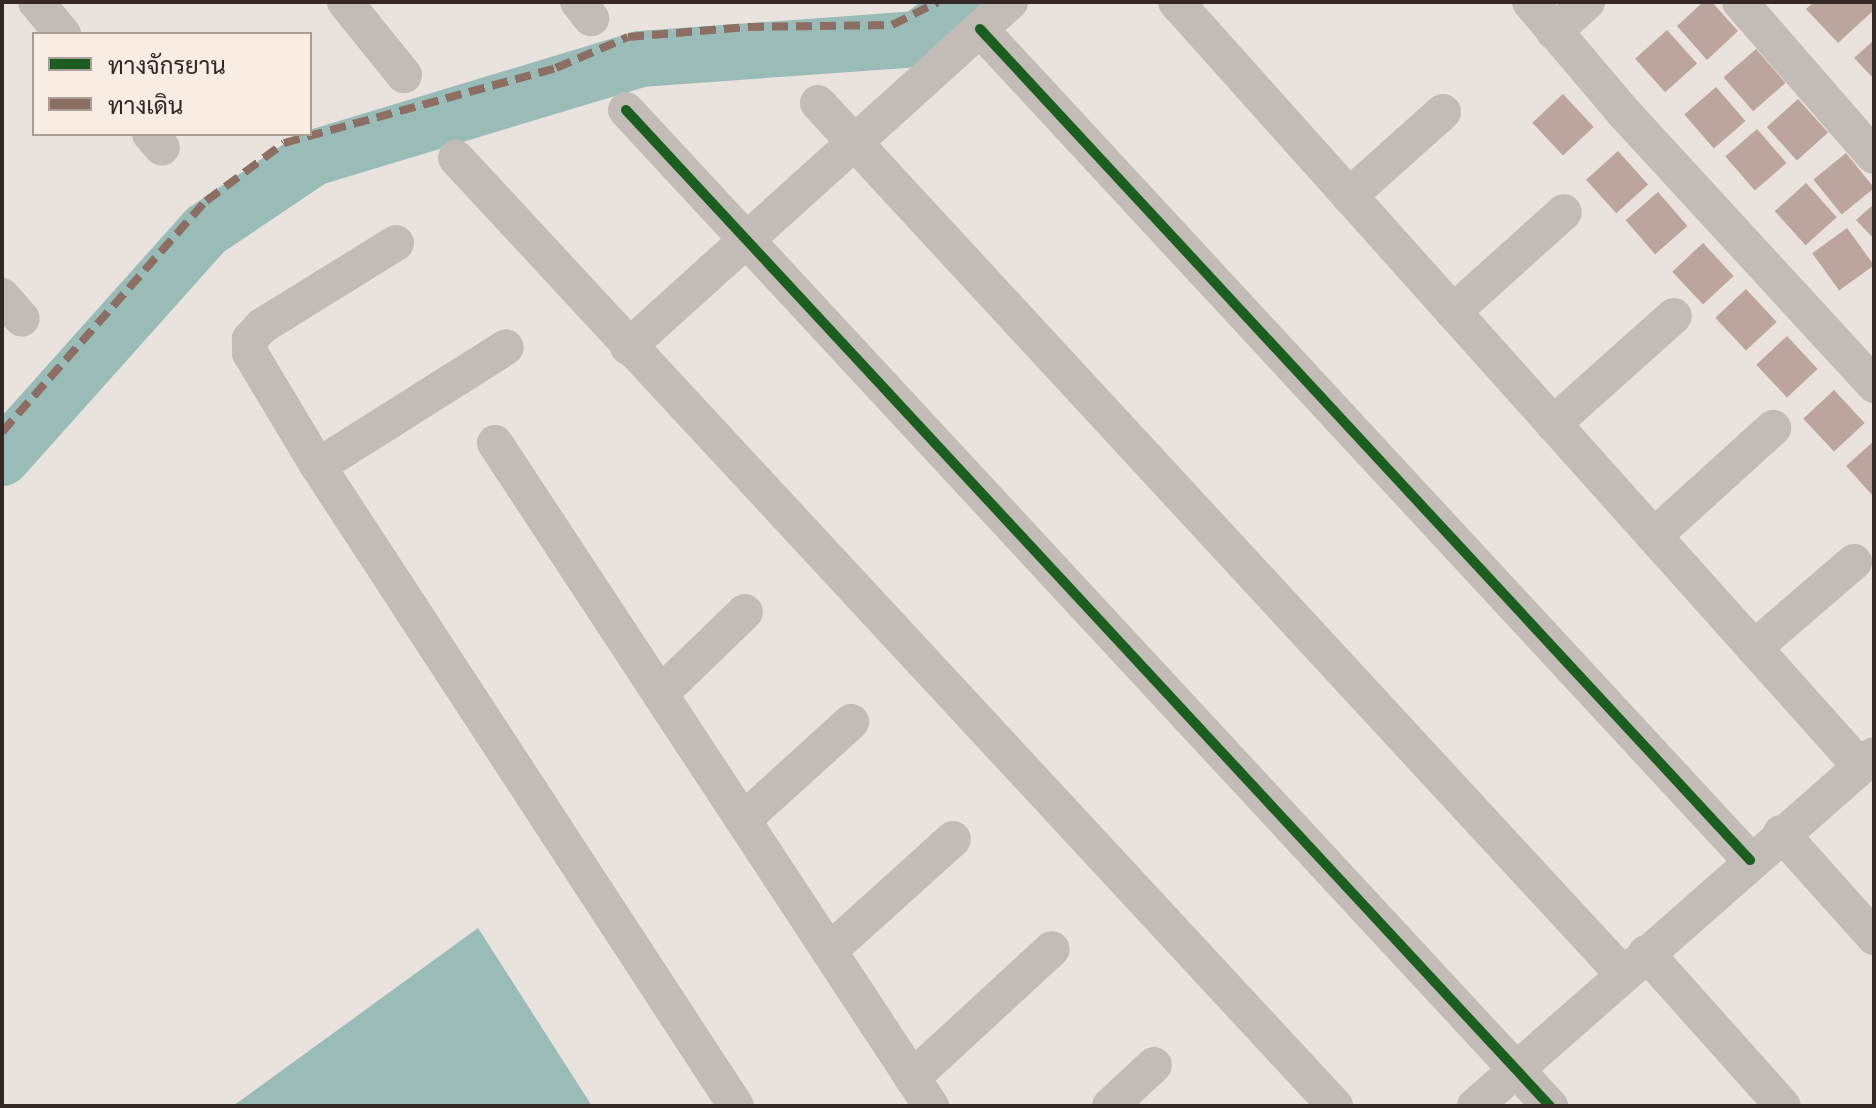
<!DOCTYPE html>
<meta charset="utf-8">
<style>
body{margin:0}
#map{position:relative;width:1876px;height:1108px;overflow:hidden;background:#eae3dd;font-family:"Asap Condensed",Sarabun,sans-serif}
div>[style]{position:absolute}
.water>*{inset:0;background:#9abcb8}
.river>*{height:56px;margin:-28px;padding:0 28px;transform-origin:28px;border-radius:28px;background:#9abcb8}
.building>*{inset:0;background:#bda59f;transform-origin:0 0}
.minor>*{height:36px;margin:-18px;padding:0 18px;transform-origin:18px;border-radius:18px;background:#c3bbb6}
.quiet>*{height:8px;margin-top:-4px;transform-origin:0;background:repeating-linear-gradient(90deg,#8d6e63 0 16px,transparent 0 24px)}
.cycleway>*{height:10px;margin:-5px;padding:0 5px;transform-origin:5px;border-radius:5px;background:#1b5e20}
span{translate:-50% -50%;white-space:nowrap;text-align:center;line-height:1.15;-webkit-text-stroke:8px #f8ece3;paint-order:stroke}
.frame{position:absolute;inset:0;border:4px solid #332825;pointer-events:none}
.legend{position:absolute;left:32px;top:32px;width:280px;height:104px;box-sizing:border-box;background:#f8ece3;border:2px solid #a99e97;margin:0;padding:10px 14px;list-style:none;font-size:24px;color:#332825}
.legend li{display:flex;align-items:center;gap:16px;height:40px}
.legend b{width:40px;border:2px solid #a99e97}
</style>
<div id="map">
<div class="water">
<div style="clip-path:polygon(478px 928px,592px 1106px,233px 1106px)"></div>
</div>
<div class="river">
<div style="left:2px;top:458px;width:306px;rotate:-48.2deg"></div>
<div style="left:206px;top:230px;width:129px;rotate:-33.9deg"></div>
<div style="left:313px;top:158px;width:342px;rotate:-16.8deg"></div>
<div style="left:640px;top:59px;width:279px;rotate:-4.1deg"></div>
<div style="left:918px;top:39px;width:61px;rotate:-37.1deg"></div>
</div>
<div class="building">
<div style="clip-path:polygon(1703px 2px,1712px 2px,1738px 31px,1707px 60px,1677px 26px)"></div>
<div style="clip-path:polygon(1814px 2px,1874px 2px,1874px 10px,1838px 43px,1806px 9px)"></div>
<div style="left:1667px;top:30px;width:45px;height:43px;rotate:48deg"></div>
<div style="clip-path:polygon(1874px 40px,1874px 79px,1854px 58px)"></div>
<div style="left:1756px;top:49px;width:45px;height:43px;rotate:49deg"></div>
<div style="left:1716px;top:87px;width:45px;height:42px;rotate:49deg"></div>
<div style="left:1563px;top:94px;width:45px;height:42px;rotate:47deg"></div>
<div style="left:1798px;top:99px;width:45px;height:42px;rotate:48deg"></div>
<div style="left:1757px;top:129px;width:45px;height:42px;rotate:49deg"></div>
<div style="left:1618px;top:151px;width:45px;height:43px;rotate:48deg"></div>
<div style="left:1846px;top:153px;width:45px;height:42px;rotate:51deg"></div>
<div style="left:1806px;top:183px;width:46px;height:42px;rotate:48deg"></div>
<div style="left:1658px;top:192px;width:45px;height:43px;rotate:49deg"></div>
<div style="clip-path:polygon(1874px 204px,1874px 239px,1856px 220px)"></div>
<div style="left:1847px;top:228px;width:46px;height:43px;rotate:54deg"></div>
<div style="left:1703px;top:243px;width:45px;height:42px;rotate:47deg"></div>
<div style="left:1746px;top:289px;width:45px;height:42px;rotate:47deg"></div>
<div style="left:1787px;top:336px;width:45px;height:42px;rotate:47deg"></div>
<div style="left:1834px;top:390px;width:45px;height:42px;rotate:47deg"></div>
<div style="clip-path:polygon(1874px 441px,1874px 497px,1846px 466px)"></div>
</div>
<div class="minor">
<div style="left:36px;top:2px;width:42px;rotate:49.8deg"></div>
<div style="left:345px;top:2px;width:94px;rotate:51.1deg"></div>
<div style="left:578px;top:2px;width:21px;rotate:51deg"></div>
<div style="left:1176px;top:2px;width:1023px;rotate:48.17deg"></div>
<div style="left:1530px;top:2px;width:148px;rotate:49.7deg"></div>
<div style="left:1626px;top:115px;width:367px;rotate:47.4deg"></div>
<div style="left:1740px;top:2px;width:204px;rotate:49deg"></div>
<div style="left:980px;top:29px;width:1133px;rotate:47.18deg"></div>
<div style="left:1554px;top:32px;width:45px;rotate:-42.3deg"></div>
<div style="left:818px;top:103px;width:1186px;rotate:47.26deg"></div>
<div style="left:626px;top:110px;width:1359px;rotate:47.15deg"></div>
<div style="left:150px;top:134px;width:18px;rotate:49deg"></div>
<div style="left:456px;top:158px;width:1293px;rotate:47.16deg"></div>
<div style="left:1349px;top:196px;width:126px;rotate:-41.8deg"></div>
<div style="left:396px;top:243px;width:158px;rotate:148.2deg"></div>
<div style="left:262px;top:326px;width:18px;rotate:133deg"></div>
<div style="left:250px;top:339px;width:14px;rotate:90deg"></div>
<div style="left:250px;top:353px;width:132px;rotate:59deg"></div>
<div style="left:318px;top:466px;width:764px;rotate:56.85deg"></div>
<div style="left:2px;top:296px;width:30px;rotate:49deg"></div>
<div style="left:1453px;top:312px;width:149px;rotate:-42deg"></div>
<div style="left:628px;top:347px;width:515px;rotate:-42.09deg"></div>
<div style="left:1553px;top:424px;width:162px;rotate:-41.8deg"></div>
<div style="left:495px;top:443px;width:794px;rotate:56.67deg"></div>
<div style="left:318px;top:466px;width:222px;rotate:-32.3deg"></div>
<div style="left:1654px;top:536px;width:161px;rotate:-42.2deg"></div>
<div style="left:1754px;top:648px;width:132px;rotate:-40.7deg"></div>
<div style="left:660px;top:694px;width:118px;rotate:-44deg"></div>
<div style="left:743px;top:820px;width:146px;rotate:-42.2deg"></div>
<div style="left:1781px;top:833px;width:140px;rotate:48.2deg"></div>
<div style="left:829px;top:951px;width:167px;rotate:-42.1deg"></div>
<div style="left:1646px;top:953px;width:205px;rotate:48.2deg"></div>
<div style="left:912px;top:1078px;width:190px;rotate:-42.7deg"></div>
<div style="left:1110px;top:1106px;width:60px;rotate:-43deg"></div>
<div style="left:1475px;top:1106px;width:531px;rotate:-41.34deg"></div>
</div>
<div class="quiet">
<div style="left:2px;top:432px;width:308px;rotate:-48.6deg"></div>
<div style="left:206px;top:201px;width:97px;rotate:-36.6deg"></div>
<div style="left:284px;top:143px;width:282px;rotate:-15.4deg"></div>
<div style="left:556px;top:68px;width:78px;rotate:-23.3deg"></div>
<div style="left:628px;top:37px;width:120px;rotate:-4.8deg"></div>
<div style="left:748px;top:27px;width:144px;rotate:-0.8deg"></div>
<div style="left:892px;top:25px;width:51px;rotate:-26.6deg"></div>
</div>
<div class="cycleway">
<div style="left:980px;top:29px;width:1133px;rotate:47.18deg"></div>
<div style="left:626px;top:110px;width:1359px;rotate:47.15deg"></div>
</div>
<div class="frame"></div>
<ul class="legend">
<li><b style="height:10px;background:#1b5e20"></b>ทางจักรยาน</li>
<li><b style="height:10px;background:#8d6e63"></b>ทางเดิน</li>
</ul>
</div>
